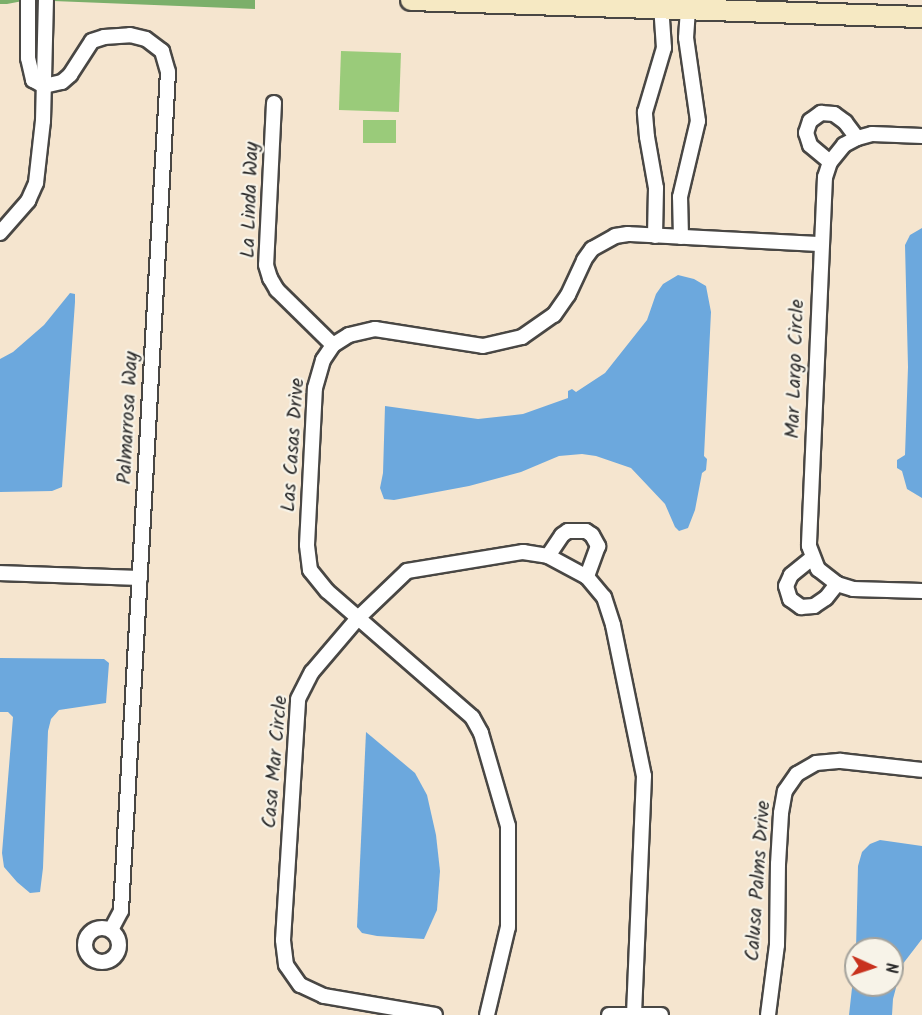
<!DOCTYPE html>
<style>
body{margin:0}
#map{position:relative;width:922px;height:1015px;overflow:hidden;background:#f5e5cf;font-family:Kalam,sans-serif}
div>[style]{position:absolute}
.green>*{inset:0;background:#9acb7a;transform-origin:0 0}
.forest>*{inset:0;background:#7baf6a}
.water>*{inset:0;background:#6ca8dd}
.roads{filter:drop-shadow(2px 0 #494744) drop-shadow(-2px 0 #494744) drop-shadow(0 2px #494744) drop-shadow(0 -2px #494744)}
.street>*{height:14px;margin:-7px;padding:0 7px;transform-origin:7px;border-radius:7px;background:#fff}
.street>.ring{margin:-7px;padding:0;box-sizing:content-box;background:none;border:14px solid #fff;border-radius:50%}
.secondary>*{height:20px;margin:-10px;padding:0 10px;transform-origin:10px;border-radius:10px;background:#f6e9c3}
span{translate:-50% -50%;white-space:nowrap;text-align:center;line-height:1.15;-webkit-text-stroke:4.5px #f7f3e8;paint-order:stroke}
.street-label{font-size:20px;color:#2b2b2b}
.north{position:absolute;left:844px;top:937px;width:60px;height:60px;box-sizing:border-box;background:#f7f3e8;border:2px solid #a5a39c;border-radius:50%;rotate:93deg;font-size:16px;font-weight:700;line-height:24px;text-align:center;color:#2b2b2b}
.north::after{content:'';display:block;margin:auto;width:21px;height:27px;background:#c8321e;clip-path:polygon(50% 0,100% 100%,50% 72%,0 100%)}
</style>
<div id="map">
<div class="green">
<div style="left:341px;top:51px;width:60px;height:59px;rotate:2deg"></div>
<div style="left:363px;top:120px;width:33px;height:23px"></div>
</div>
<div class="forest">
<div style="clip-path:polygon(0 0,255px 0,255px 9px,28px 0,7px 4px,0 4px)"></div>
</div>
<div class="water">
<div style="clip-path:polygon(922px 228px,922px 498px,907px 489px,902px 471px,897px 468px,897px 460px,905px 455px,908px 367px,905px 245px,910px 235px)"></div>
<div style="clip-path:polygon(678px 275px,694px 279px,706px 286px,711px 312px,704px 456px,707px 459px,706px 470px,702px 473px,695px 510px,688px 528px,679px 531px,675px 527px,665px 504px,631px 468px,596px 456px,582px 454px,559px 456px,521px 472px,469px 486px,394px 500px,384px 499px,380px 488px,383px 473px,385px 406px,478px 419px,523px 414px,568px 398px,568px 391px,572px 389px,576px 392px,605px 373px,647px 320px,656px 294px,663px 284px)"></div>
<div style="clip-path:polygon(70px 293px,75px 294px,75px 302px,62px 487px,52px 491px,0 492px,0 359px,13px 352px,44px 325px)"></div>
<div style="clip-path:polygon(0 658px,104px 659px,109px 663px,106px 703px,59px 710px,51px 719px,48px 731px,43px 868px,40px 892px,30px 893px,17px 882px,4px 867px,2px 853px,13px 717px,8px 712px,0 712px)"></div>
<div style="clip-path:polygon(366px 732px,415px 773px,427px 795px,436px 835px,440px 871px,437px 910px,424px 939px,377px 936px,362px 933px,357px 927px)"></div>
<div style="clip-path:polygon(880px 840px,922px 846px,922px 939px,902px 965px,893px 999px,892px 1015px,849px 1015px,856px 952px,856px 985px,892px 985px,892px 949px,856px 949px,858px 866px,862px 852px,870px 844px)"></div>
</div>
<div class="roads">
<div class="street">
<div style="left:28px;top:0;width:58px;rotate:90deg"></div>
<div style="left:28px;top:58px;width:23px;rotate:77deg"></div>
<div style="left:33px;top:80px;width:13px;rotate:29deg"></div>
<div style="left:44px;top:86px;width:18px;rotate:-13deg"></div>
<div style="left:62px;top:82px;width:11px;rotate:-41deg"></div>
<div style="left:70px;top:75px;width:40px;rotate:-57.1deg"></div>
<div style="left:92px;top:41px;width:13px;rotate:-18deg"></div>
<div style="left:104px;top:37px;width:26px;rotate:-4deg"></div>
<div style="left:130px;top:35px;width:16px;rotate:14deg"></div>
<div style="left:146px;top:39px;width:20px;rotate:37deg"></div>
<div style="left:162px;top:51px;width:22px;rotate:74deg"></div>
<div style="left:168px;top:72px;width:840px;rotate:93.21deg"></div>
<div style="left:121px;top:911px;width:21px;rotate:118deg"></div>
<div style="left:274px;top:103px;width:162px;rotate:92.8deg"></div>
<div style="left:266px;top:265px;width:14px;rotate:73deg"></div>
<div style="left:270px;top:278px;width:14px;rotate:60deg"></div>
<div style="left:277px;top:290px;width:78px;rotate:44.5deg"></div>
<div style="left:922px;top:136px;width:50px;rotate:-177.7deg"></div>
<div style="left:872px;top:134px;width:16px;rotate:165deg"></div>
<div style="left:857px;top:138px;width:15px;rotate:152deg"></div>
<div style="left:844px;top:145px;width:22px;rotate:129deg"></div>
<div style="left:830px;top:162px;width:16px;rotate:108deg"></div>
<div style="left:825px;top:177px;width:369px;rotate:92.5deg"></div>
<div style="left:809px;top:546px;width:25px;rotate:69deg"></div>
<div style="left:818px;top:569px;width:24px;rotate:38deg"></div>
<div style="left:837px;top:584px;width:17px;rotate:17deg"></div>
<div style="left:853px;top:589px;width:69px;rotate:1.7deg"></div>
<div style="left:830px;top:162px;width:26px;rotate:-140deg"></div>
<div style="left:810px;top:145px;width:13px;rotate:-108deg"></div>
<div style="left:806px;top:133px;width:13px;rotate:-72deg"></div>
<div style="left:810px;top:121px;width:14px;rotate:-36deg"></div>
<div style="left:821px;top:113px;width:13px;rotate:4deg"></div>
<div style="left:834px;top:114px;width:14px;rotate:36deg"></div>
<div style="left:845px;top:122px;width:20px;rotate:53deg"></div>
<div style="left:0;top:233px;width:43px;rotate:-48.8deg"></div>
<div style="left:28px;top:201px;width:20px;rotate:-66deg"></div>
<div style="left:36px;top:183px;width:62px;rotate:-83.6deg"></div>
<div style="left:43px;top:121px;width:121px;rotate:-88.6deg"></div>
<div style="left:655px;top:236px;width:48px;rotate:-88.8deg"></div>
<div style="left:656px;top:188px;width:52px;rotate:-100deg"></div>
<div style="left:647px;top:137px;width:25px;rotate:-95deg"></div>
<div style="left:645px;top:112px;width:67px;rotate:-73.5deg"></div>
<div style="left:664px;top:48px;width:39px;rotate:-94deg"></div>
<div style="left:681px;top:237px;width:40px;rotate:-91.4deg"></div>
<div style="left:680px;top:197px;width:78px;rotate:-76.7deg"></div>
<div style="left:698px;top:121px;width:84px;rotate:-98.2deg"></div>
<div style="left:686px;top:38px;width:28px;rotate:-86deg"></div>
<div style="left:548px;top:556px;width:25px;rotate:-56deg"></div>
<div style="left:562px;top:535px;width:7px;rotate:-34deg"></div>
<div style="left:568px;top:531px;width:18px"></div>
<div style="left:586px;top:531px;width:7px;rotate:34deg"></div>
<div style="left:592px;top:535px;width:13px;rotate:61deg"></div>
<div style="left:598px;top:546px;width:33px;rotate:110deg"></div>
<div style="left:812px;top:558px;width:27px;rotate:141deg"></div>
<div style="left:791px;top:575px;width:12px;rotate:114deg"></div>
<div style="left:786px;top:586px;width:14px;rotate:73deg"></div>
<div style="left:790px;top:599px;width:14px;rotate:36deg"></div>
<div style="left:801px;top:607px;width:13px;rotate:-4deg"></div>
<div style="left:814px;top:606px;width:14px;rotate:-34deg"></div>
<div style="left:826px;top:598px;width:18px;rotate:-52deg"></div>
<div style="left:0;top:573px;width:140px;rotate:2deg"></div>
<div class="ring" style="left:85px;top:928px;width:20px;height:20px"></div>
<div style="left:435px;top:1015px;width:113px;rotate:-170.3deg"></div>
<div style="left:324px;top:996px;width:26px;rotate:-155deg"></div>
<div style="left:300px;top:985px;width:24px;rotate:-125deg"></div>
<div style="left:286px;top:965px;width:25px;rotate:-97deg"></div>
<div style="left:283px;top:940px;width:241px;rotate:-86.4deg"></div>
<div style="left:298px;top:699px;width:30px;rotate:-63deg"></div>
<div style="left:312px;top:672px;width:71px;rotate:-49.6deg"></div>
<div style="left:358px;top:618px;width:68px;rotate:-43.8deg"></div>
<div style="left:407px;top:571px;width:118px;rotate:-9.3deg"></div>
<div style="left:523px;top:552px;width:25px;rotate:9deg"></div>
<div style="left:548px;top:556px;width:44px;rotate:28.3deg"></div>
<div style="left:587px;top:577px;width:26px;rotate:50deg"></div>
<div style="left:604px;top:597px;width:29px;rotate:72deg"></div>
<div style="left:613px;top:625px;width:154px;rotate:78.4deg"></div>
<div style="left:644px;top:776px;width:237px;rotate:92.4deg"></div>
<div style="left:487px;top:1015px;width:90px;rotate:-76.6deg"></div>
<div style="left:508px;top:927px;width:101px;rotate:-90deg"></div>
<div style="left:508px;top:826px;width:97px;rotate:-106.2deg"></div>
<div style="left:481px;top:733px;width:18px;rotate:-119deg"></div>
<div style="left:472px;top:717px;width:192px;rotate:-139deg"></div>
<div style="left:327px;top:591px;width:27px;rotate:-129deg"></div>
<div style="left:310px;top:570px;width:25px;rotate:-97deg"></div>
<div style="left:307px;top:545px;width:157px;rotate:-87.1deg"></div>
<div style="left:315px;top:388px;width:29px;rotate:-74deg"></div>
<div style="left:323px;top:360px;width:18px;rotate:-56deg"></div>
<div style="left:333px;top:345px;width:19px;rotate:-32deg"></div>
<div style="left:349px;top:335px;width:27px;rotate:-13deg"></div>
<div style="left:375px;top:329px;width:109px;rotate:8.9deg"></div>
<div style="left:483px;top:346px;width:40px;rotate:-13deg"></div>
<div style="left:522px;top:337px;width:39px;rotate:-35deg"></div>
<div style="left:554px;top:315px;width:24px;rotate:-55deg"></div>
<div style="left:568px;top:295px;width:38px;rotate:-65deg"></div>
<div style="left:584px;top:260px;width:14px;rotate:-54deg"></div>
<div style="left:592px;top:249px;width:26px;rotate:-29deg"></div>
<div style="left:615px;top:236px;width:13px;rotate:-9deg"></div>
<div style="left:628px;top:234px;width:193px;rotate:3deg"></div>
<div style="left:609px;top:1015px;width:52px"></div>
<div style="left:768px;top:1015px;width:71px;rotate:-82.7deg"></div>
<div style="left:777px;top:945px;width:81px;rotate:-89.3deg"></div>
<div style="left:778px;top:864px;width:51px;rotate:-86.6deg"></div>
<div style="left:781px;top:813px;width:22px;rotate:-80deg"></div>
<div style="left:785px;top:791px;width:21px;rotate:-55deg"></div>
<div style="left:797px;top:774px;width:22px;rotate:-30deg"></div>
<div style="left:816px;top:763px;width:25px;rotate:-5deg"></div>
<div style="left:841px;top:761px;width:81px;rotate:6.3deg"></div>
</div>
<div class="secondary">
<div style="left:411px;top:0;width:511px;rotate:1.91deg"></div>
</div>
</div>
<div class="street-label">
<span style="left:251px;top:200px;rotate:-88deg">La Linda Way</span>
<span style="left:796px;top:369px;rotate:-88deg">Mar Largo Circle</span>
<span style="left:129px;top:418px;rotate:-87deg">Palmarrosa Way</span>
<span style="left:294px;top:445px;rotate:-86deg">Las Casas Drive</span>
<span style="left:276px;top:762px;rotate:-85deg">Casa Mar Circle</span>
<span style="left:759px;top:881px;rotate:-86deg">Calusa Palms Drive</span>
</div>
<div class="north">N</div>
</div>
